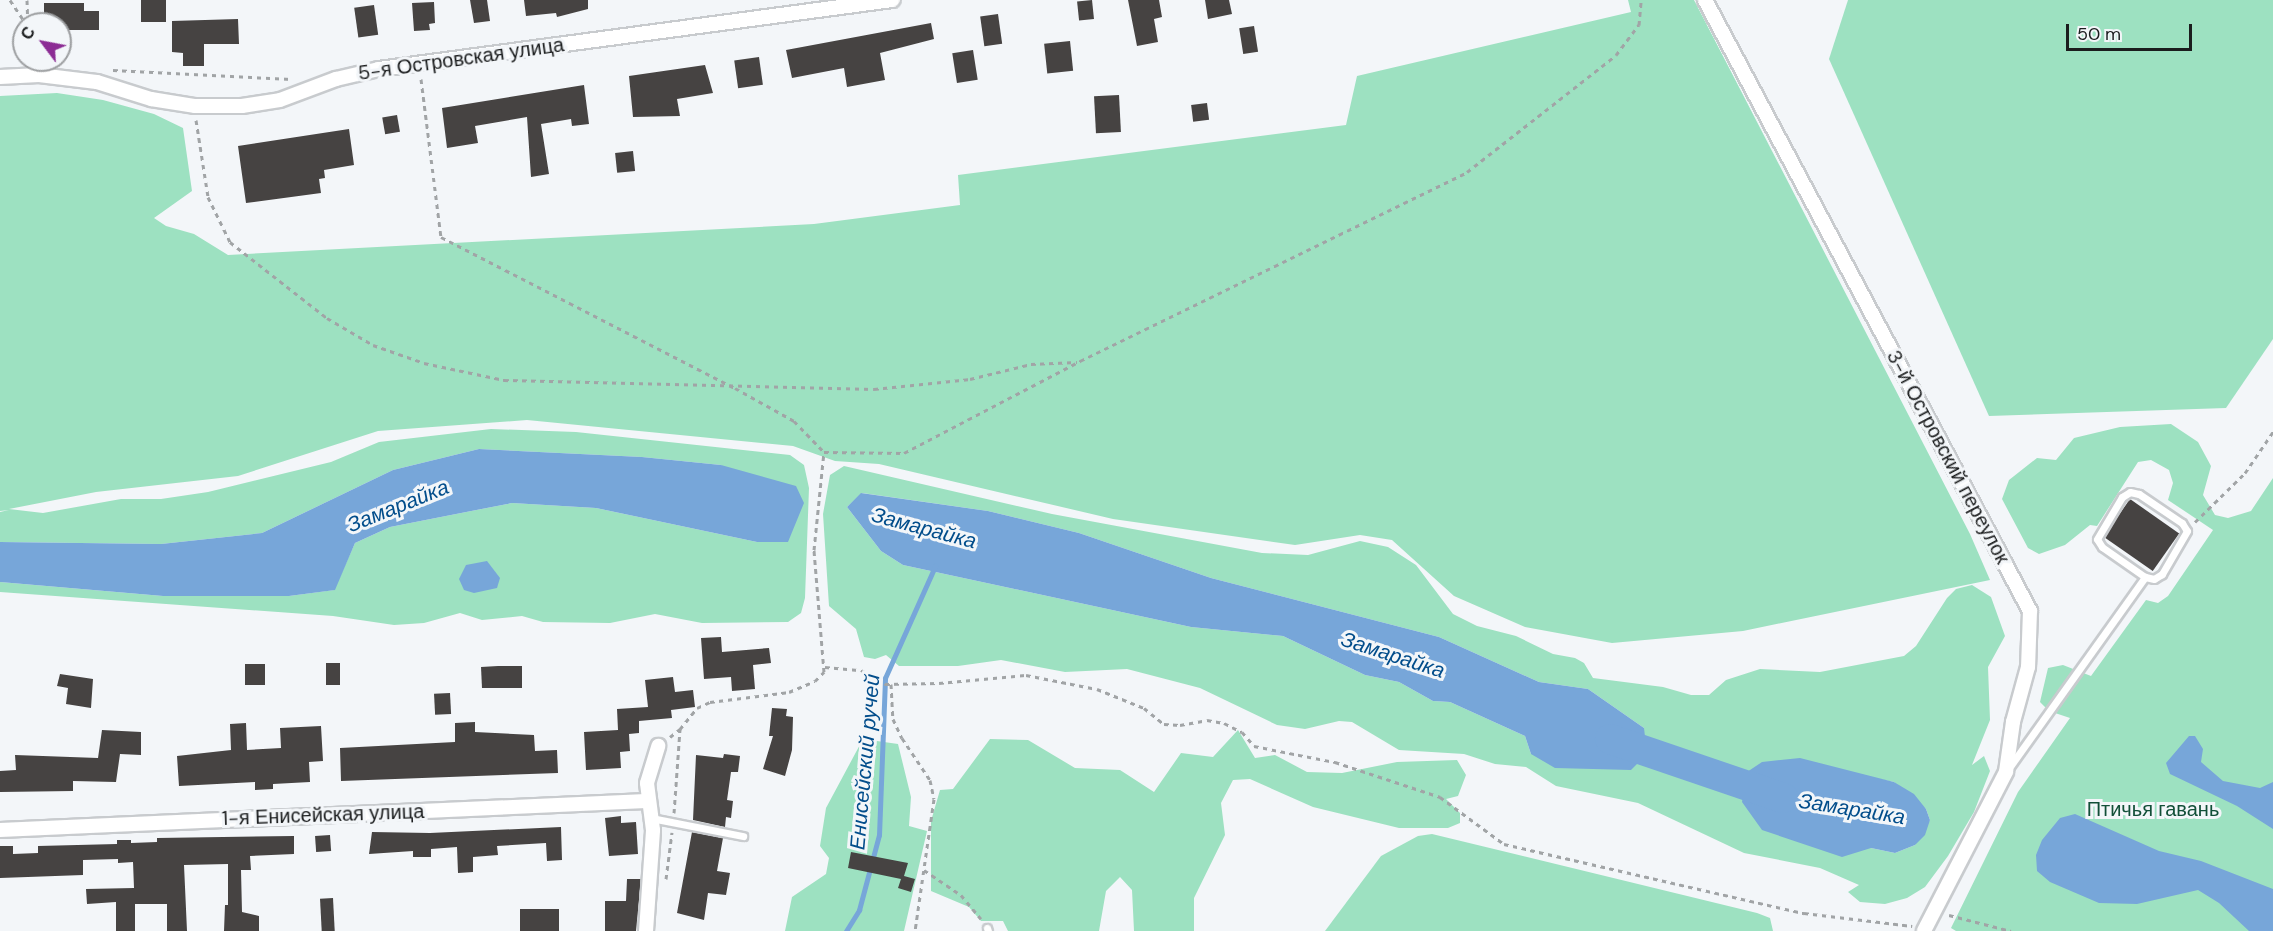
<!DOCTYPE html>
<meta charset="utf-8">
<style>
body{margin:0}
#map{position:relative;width:2273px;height:931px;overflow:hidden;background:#f3f6f9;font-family:"DM Sans",sans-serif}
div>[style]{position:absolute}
.green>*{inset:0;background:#9de1c1}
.water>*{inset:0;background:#77a6d9}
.stream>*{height:5px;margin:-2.5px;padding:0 2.5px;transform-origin:2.5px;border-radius:2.5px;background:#77a6d9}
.river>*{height:30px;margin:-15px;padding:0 15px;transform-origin:15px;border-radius:15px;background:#77a6d9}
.building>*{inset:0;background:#464342;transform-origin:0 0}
.path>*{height:3px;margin-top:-1.5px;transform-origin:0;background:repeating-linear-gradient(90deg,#a1a4a6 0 4.5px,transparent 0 9px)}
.roads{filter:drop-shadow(2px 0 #c8cbce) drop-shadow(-2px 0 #c8cbce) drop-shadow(0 2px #c8cbce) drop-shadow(0 -2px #c8cbce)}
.service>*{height:7px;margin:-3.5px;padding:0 3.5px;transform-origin:3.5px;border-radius:3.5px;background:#fff}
.minor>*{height:14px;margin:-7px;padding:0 7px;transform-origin:7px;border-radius:7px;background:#fff}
span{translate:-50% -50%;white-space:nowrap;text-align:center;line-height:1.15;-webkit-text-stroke:6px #f3f6f9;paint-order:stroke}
.street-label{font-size:20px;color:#1b1d1e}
.park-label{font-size:20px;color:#124f38}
.water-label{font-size:21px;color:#024d8b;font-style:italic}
.north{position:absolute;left:12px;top:12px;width:60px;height:60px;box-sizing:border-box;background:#f3f6f9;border:2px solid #9d9fa1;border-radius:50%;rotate:302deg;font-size:16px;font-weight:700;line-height:24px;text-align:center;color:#1b1d1e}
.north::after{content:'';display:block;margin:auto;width:21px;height:27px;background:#8c2c94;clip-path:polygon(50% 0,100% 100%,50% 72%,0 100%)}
.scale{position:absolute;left:2066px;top:24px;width:126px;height:27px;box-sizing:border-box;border:3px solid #1b1d1e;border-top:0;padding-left:8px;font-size:18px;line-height:21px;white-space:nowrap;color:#1b1d1e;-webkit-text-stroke:4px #f3f6f9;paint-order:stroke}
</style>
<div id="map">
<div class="green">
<div style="clip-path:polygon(1628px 0,1694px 0,1970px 534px,1990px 580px,1743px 631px,1612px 643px,1525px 627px,1454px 596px,1392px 540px,1360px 535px,1295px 545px,1113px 519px,879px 464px,835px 461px,793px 446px,527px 420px,378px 431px,238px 476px,96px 492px,9px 509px,43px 513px,121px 499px,161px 499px,208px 492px,331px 462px,379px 442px,491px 429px,576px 432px,790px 455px,804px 465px,809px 488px,805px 598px,801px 613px,788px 622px,702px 623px,655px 614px,610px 623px,543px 622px,522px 616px,482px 620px,460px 613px,424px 623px,394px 625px,333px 616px,0 592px,0 582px,163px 596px,289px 596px,334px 590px,355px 543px,390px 527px,512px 503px,596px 508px,757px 542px,787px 542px,721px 465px,642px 457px,479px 449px,393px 470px,262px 533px,161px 544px,0 542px,0 512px,9px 510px,0 511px,0 96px,57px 93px,103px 100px,154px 114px,183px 128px,192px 191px,154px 218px,166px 226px,194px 234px,228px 255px,814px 224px,960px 205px,958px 175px,1346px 125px,1357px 76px,1631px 12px)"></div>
<div style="clip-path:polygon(1848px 0,2273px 0,2273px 339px,2226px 408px,1989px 416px,1829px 59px)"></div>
<div style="clip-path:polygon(2171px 424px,2198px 442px,2211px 466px,2203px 495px,2215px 515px,2228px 518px,2251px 511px,2273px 478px,2273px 931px,1956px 931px,1951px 928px,2018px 792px,2070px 718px,2049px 711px,2040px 702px,2048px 668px,2063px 665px,2091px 676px,2146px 600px,2158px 603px,2168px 596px,2213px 530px,2168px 500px,2173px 483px,2169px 470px,2151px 460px,2138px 462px,2097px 526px,2090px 525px,2065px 545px,2039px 554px,2028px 548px,2002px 499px,2009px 480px,2037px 458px,2056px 460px,2074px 438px,2120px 427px)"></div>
<div style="clip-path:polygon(evenodd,844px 466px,1052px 514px,1262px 553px,1308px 555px,1360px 541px,1388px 547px,1416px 565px,1453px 614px,1477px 626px,1516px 636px,1553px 654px,1575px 658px,1584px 663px,1593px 678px,1663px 687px,1691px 695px,1709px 695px,1726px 680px,1760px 669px,1820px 672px,1904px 656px,1916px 646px,1947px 598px,1956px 589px,1972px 585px,1991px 597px,2005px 636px,1988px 667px,1990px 720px,1972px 765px,1984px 756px,1990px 771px,1974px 812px,1948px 856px,1925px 887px,1907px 898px,1885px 904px,1860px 902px,1848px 892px,1859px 885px,1820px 868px,1744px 853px,1638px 803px,1556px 786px,1526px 767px,1495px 764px,1464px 754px,1399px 750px,1352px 722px,1339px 721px,1305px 729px,1277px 725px,1200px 688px,1127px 669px,1065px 672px,1001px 660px,958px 666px,899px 666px,886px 655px,875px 659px,864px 657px,856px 629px,829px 606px,823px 514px,830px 475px,844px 466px,862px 493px,988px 511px,1079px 533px,1211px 578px,1439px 637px,1539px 682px,1588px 689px,1644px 728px,1531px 754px,1525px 736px,1450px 702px,1433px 701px,1399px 682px,1365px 675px,1283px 636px,1191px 627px,903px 565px,881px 551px,847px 507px,862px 493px,844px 466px,1874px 778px,1894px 782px,1926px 809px,1930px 820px,1915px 845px,1895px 853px,1871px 848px,1874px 778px)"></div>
<div style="clip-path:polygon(1238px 730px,1255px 758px,1275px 755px,1307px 772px,1342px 773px,1397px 762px,1457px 760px,1466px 775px,1458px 796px,1446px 799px,1460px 813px,1460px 823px,1448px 828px,1399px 828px,1313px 807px,1250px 779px,1233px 780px,1221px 803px,1225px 835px,1194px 898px,1194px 931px,1134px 931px,1132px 890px,1120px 877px,1106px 891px,1099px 931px,1008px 931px,1003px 921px,981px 921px,969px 907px,931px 891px,931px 821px,940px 790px,953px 789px,990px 739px,1028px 740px,1075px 768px,1120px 770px,1154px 792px,1181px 753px,1213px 757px)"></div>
<div style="clip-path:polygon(863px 739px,898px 744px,911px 797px,909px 826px,927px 831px,904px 931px,785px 931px,792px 897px,826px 874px,829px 858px,820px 846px,826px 808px)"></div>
<div style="clip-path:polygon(1432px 834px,1757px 913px,1770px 918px,1773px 931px,1325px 931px,1381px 856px,1418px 836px)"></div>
</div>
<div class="water">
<div style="clip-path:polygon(479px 449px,642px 457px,721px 465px,796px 486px,804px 503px,788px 542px,757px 542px,596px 508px,512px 503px,390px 527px,355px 543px,335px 590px,289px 596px,163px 596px,0 582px,0 542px,161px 544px,262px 533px,393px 470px)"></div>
<div style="clip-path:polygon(861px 493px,988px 511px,1079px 533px,1211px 578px,1439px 637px,1539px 682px,1588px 689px,1644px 728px,1647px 754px,1631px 770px,1555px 768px,1531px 754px,1525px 736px,1450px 702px,1433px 701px,1399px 682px,1365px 675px,1283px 636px,1191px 627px,903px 565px,881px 551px,847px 507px)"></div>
<div style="clip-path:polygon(487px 561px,500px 578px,497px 588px,474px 593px,464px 590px,459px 579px,466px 565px)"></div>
<div style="clip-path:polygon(2189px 736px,2195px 736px,2203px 749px,2201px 762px,2223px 781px,2260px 788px,2273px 782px,2273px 829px,2237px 806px,2170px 774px,2166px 763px)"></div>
<div style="clip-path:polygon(1800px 758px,1894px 782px,1914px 794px,1926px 809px,1930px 820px,1925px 835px,1915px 845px,1895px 853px,1871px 848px,1842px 857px,1762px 830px,1742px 802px,1747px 772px,1762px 762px)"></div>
<div style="clip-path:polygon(2075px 814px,2159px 851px,2201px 861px,2273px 889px,2273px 931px,2249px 931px,2219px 903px,2198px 890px,2137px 904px,2099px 903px,2050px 882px,2037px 871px,2036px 855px,2042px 840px,2060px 818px)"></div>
</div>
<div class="stream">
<div style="left:846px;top:931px;width:25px;rotate:-58deg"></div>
<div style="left:859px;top:910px;width:78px;rotate:-75.1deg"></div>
<div style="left:879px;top:835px;width:157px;rotate:-87.8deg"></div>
<div style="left:885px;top:678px;width:123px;rotate:-65.9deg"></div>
</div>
<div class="river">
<div style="left:1610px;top:739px;width:183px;rotate:18.8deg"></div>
</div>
<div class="building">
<div style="left:141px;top:0;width:25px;height:22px"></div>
<div style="clip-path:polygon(470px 0,487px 0,490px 21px,474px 23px)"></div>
<div style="clip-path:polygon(524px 0,588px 0,588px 9px,557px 17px,556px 13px,526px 16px)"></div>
<div style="left:1092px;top:0;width:19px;height:15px;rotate:84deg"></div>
<div style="clip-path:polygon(1128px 0,1159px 0,1162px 17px,1154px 19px,1158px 42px,1137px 46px)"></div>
<div style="clip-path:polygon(1205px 0,1229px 0,1232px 14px,1208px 19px)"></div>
<div style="clip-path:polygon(434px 2px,435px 23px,429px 24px,430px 30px,414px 31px,412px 3px)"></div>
<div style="clip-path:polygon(44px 3px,84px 3px,84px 11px,99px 11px,99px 30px,60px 30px,60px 24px,44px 24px)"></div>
<div style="left:374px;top:5px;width:30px;height:20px;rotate:82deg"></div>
<div style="left:998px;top:14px;width:30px;height:18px;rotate:82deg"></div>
<div style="clip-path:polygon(238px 19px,239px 44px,204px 44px,204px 66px,183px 66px,183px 53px,172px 52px,172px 21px)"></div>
<div style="clip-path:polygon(931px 23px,934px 39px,880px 53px,885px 80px,847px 87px,844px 68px,792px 78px,786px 50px)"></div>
<div style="left:1254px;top:26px;width:26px;height:15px;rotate:81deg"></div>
<div style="left:1070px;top:41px;width:30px;height:26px;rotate:84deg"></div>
<div style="left:973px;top:50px;width:30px;height:21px;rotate:81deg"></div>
<div style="left:759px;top:57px;width:28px;height:25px;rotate:82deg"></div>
<div style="clip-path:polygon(705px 65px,713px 93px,677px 99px,680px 116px,633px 117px,629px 76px)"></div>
<div style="clip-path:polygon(584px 85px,589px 124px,572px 126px,571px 119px,541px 124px,549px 174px,531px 177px,527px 117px,475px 126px,478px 143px,447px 148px,442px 108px)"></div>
<div style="left:1119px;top:95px;width:37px;height:25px;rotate:87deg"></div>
<div style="left:1207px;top:103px;width:17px;height:16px;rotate:83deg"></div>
<div style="left:397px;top:115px;width:17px;height:15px;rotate:80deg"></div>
<div style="clip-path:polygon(349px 129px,354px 165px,324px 170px,325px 178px,319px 179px,321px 193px,246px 203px,238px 146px)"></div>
<div style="left:633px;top:151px;width:20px;height:18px;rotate:84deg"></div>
<div style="left:2130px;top:499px;width:60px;height:46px;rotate:35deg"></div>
<div style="clip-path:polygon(721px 637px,722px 652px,769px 648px,771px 663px,753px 665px,755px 689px,732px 691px,731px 677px,704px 679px,701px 638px)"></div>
<div style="left:326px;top:663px;width:14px;height:22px"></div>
<div style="left:245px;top:664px;width:20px;height:21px"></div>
<div style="clip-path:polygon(498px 666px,522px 666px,522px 688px,482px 688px,481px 667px)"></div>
<div style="clip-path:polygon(60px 674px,93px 679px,91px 708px,66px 704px,68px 688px,57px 686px)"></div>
<div style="clip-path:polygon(673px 677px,675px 692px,693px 690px,695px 707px,671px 710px,672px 718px,639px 721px,639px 733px,629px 734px,630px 751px,620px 752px,621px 768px,586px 770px,584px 732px,618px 730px,617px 709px,648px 707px,645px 680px)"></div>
<div style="left:450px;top:693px;width:21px;height:16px;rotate:87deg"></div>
<div style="clip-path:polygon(772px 708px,787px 709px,786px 716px,793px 717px,792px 750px,785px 776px,763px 769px,773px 736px,769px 736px)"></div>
<div style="clip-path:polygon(475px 722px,475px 732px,534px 735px,535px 751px,557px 750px,558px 773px,341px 781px,340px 748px,455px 742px,455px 723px)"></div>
<div style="clip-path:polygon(246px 723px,247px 750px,281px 748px,280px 728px,321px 726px,323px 761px,309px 762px,310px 782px,273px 784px,273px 789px,255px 790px,255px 782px,179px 786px,177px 756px,231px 750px,230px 724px)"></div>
<div style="clip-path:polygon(102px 730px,141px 732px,141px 755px,120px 754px,116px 782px,73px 781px,73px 791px,0 792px,0 771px,16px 770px,15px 755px,98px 758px)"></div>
<div style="clip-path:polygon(724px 754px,740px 756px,738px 772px,731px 772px,727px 800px,733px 801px,731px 818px,726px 817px,725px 827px,693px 820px,696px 755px,723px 758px)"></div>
<div style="clip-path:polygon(621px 816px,621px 823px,636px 822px,638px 854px,609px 856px,605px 818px)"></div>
<div style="clip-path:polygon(561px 827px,562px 860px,547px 861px,546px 843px,497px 846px,498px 855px,473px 857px,473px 872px,458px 873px,457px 847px,431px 849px,431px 857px,413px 857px,413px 851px,369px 854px,372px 832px,430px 833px)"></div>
<div style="clip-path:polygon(692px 832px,723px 838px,717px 871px,730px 873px,726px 895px,708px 893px,704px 920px,677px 913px)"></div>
<div style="left:330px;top:835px;width:16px;height:15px;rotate:86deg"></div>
<div style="clip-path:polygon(294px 836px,294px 854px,250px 856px,251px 870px,241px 870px,242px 912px,259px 916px,259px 931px,224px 931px,225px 905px,228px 905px,228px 864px,184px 865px,187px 931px,167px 931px,167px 904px,135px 904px,135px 931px,116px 931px,116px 902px,87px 904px,86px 889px,134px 888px,133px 862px,118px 863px,118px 859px,83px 860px,83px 875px,0 878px,0 846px,13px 846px,13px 854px,38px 853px,38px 846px,117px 844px,117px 840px,131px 840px,131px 843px,157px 842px,157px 838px)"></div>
<div style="clip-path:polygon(851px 852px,908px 863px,904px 876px,915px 879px,911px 892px,898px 888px,901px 879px,848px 868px)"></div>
<div style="clip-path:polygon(627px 879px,641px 879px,636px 931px,605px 931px,605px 901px,626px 901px)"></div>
<div style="left:333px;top:898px;width:33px;height:13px;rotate:87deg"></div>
<div style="left:520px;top:909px;width:39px;height:22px"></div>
</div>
<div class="path">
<div style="left:10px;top:0;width:29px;rotate:56deg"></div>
<div style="left:27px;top:0;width:24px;rotate:88deg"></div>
<div style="left:113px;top:70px;width:179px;rotate:2.9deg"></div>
<div style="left:421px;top:79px;width:159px;rotate:82.8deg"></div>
<div style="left:441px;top:237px;width:331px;rotate:27.2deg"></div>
<div style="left:735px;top:388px;width:68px;rotate:29.2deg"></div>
<div style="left:794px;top:421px;width:43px;rotate:45.9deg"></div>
<div style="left:196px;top:120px;width:78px;rotate:81.1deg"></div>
<div style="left:208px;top:197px;width:50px;rotate:63.9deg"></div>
<div style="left:230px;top:242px;width:123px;rotate:38.1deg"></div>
<div style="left:327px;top:318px;width:53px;rotate:30.4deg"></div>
<div style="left:373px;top:345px;width:54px;rotate:19.4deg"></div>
<div style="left:424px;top:363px;width:82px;rotate:12deg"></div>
<div style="left:504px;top:380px;width:370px;rotate:1.4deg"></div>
<div style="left:874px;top:389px;width:97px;rotate:-5.9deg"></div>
<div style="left:970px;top:379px;width:63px;rotate:-13.8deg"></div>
<div style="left:1031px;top:364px;width:46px;rotate:-2.5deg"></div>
<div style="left:2195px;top:522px;width:70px;rotate:-44.4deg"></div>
<div style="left:2245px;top:473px;width:50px;rotate:-55.7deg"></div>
<div style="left:825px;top:667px;width:36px;rotate:5deg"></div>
<div style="left:861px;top:670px;width:28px;rotate:30deg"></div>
<div style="left:885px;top:684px;width:54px;rotate:-1.1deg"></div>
<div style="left:939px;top:683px;width:87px;rotate:-5.3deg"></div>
<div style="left:1026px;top:675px;width:72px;rotate:11.2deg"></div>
<div style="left:1097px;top:689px;width:51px;rotate:22deg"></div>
<div style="left:1144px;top:708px;width:26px;rotate:39deg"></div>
<div style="left:1164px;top:724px;width:16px;rotate:4deg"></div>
<div style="left:1180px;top:725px;width:27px;rotate:-10deg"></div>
<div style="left:1207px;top:720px;width:17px;rotate:10deg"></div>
<div style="left:1224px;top:723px;width:20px;rotate:27deg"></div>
<div style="left:1242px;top:732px;width:18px;rotate:49deg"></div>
<div style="left:1254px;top:746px;width:83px;rotate:11.2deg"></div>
<div style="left:1335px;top:762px;width:111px;rotate:18.4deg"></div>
<div style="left:1440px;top:797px;width:79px;rotate:36.3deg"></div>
<div style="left:1504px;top:844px;width:308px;rotate:13deg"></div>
<div style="left:1804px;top:913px;width:109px;rotate:6.9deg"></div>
<div style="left:891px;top:684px;width:35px;rotate:87deg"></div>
<div style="left:893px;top:719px;width:21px;rotate:65deg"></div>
<div style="left:902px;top:738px;width:50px;rotate:56.3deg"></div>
<div style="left:930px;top:780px;width:19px;rotate:78deg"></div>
<div style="left:934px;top:799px;width:133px;rotate:98.2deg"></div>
<div style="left:670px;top:737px;width:13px;rotate:-39deg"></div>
<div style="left:674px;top:813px;width:84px;rotate:-85.9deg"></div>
<div style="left:680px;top:729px;width:27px;rotate:-51deg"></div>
<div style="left:697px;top:708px;width:14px;rotate:-25deg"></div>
<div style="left:710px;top:702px;width:80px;rotate:-7.2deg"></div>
<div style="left:789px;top:692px;width:28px;rotate:-23deg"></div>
<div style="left:815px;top:681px;width:13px;rotate:-45deg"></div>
<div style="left:824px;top:672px;width:122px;rotate:-94.7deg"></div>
<div style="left:814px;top:550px;width:99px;rotate:-84.2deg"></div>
<div style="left:824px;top:452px;width:80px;rotate:0.7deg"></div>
<div style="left:904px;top:453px;width:199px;rotate:-27.6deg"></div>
<div style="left:1080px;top:361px;width:431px;rotate:-26deg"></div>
<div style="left:1467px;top:172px;width:189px;rotate:-38.1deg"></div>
<div style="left:1616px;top:55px;width:38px;rotate:-53deg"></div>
<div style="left:1639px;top:25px;width:25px;rotate:-85deg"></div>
<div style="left:924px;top:870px;width:45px;rotate:34deg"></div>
<div style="left:961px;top:895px;width:31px;rotate:50deg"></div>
<div style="left:666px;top:879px;width:47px;rotate:-82.7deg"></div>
<div style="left:1949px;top:915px;width:64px;rotate:14.5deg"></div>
</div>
<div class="roads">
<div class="service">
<div style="left:2130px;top:492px;width:9px;rotate:13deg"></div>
<div style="left:2139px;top:494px;width:52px;rotate:34deg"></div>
<div style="left:2182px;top:523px;width:9px;rotate:58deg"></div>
<div style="left:2187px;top:531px;width:50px;rotate:120.2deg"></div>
<div style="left:2162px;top:574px;width:9px;rotate:148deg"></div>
<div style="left:2154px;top:579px;width:9px;rotate:-167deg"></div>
<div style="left:2145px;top:577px;width:52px;rotate:-145.1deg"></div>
<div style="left:2102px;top:547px;width:9px;rotate:-122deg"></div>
<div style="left:2097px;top:539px;width:49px;rotate:-59.2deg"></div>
<div style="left:2122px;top:497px;width:9px;rotate:-32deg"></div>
<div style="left:2011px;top:765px;width:231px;rotate:-54.5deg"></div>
<div style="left:651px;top:818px;width:94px;rotate:11.1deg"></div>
<div style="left:987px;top:928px;width:3px;rotate:72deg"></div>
</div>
<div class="minor">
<div style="left:1705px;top:0;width:692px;rotate:61.99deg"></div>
<div style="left:2030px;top:611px;width:56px;rotate:92deg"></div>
<div style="left:2028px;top:667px;width:57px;rotate:105.3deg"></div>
<div style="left:2013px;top:722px;width:50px;rotate:98deg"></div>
<div style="left:2006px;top:772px;width:179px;rotate:117.3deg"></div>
<div style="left:0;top:77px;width:39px;rotate:-3deg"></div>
<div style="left:39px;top:75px;width:58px;rotate:6.9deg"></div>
<div style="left:97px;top:82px;width:57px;rotate:17.5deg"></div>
<div style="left:151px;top:99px;width:45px;rotate:9deg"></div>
<div style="left:195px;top:106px;width:47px"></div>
<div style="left:242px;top:106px;width:38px;rotate:-9deg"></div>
<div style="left:280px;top:100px;width:60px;rotate:-20.6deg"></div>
<div style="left:336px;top:79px;width:44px;rotate:-13.1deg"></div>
<div style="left:379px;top:69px;width:518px;rotate:-7.66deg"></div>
<div style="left:0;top:830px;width:647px;rotate:-2.57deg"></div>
<div style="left:646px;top:931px;width:101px;rotate:-86deg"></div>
<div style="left:653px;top:830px;width:47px;rotate:-97.3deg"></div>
<div style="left:647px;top:783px;width:39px;rotate:-73deg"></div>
</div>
</div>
<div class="street-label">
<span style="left:461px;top:59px;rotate:-8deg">5-я Островская улица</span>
<span style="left:1948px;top:457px;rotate:62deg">3-й Островский переулок</span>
<span style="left:323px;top:815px;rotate:-2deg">1-я Енисейская улица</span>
</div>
<div class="park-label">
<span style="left:2153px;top:809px">Птичья гавань</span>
</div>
<div class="water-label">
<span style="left:398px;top:506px;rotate:-22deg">Замарайка</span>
<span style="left:924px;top:528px;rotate:15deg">Замарайка</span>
<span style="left:1393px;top:655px;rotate:18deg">Замарайка</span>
<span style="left:865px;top:762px;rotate:-85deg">Енисейский ручей</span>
<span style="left:1852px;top:809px;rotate:9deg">Замарайка</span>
</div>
<div class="north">С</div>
<div class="scale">50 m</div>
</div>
